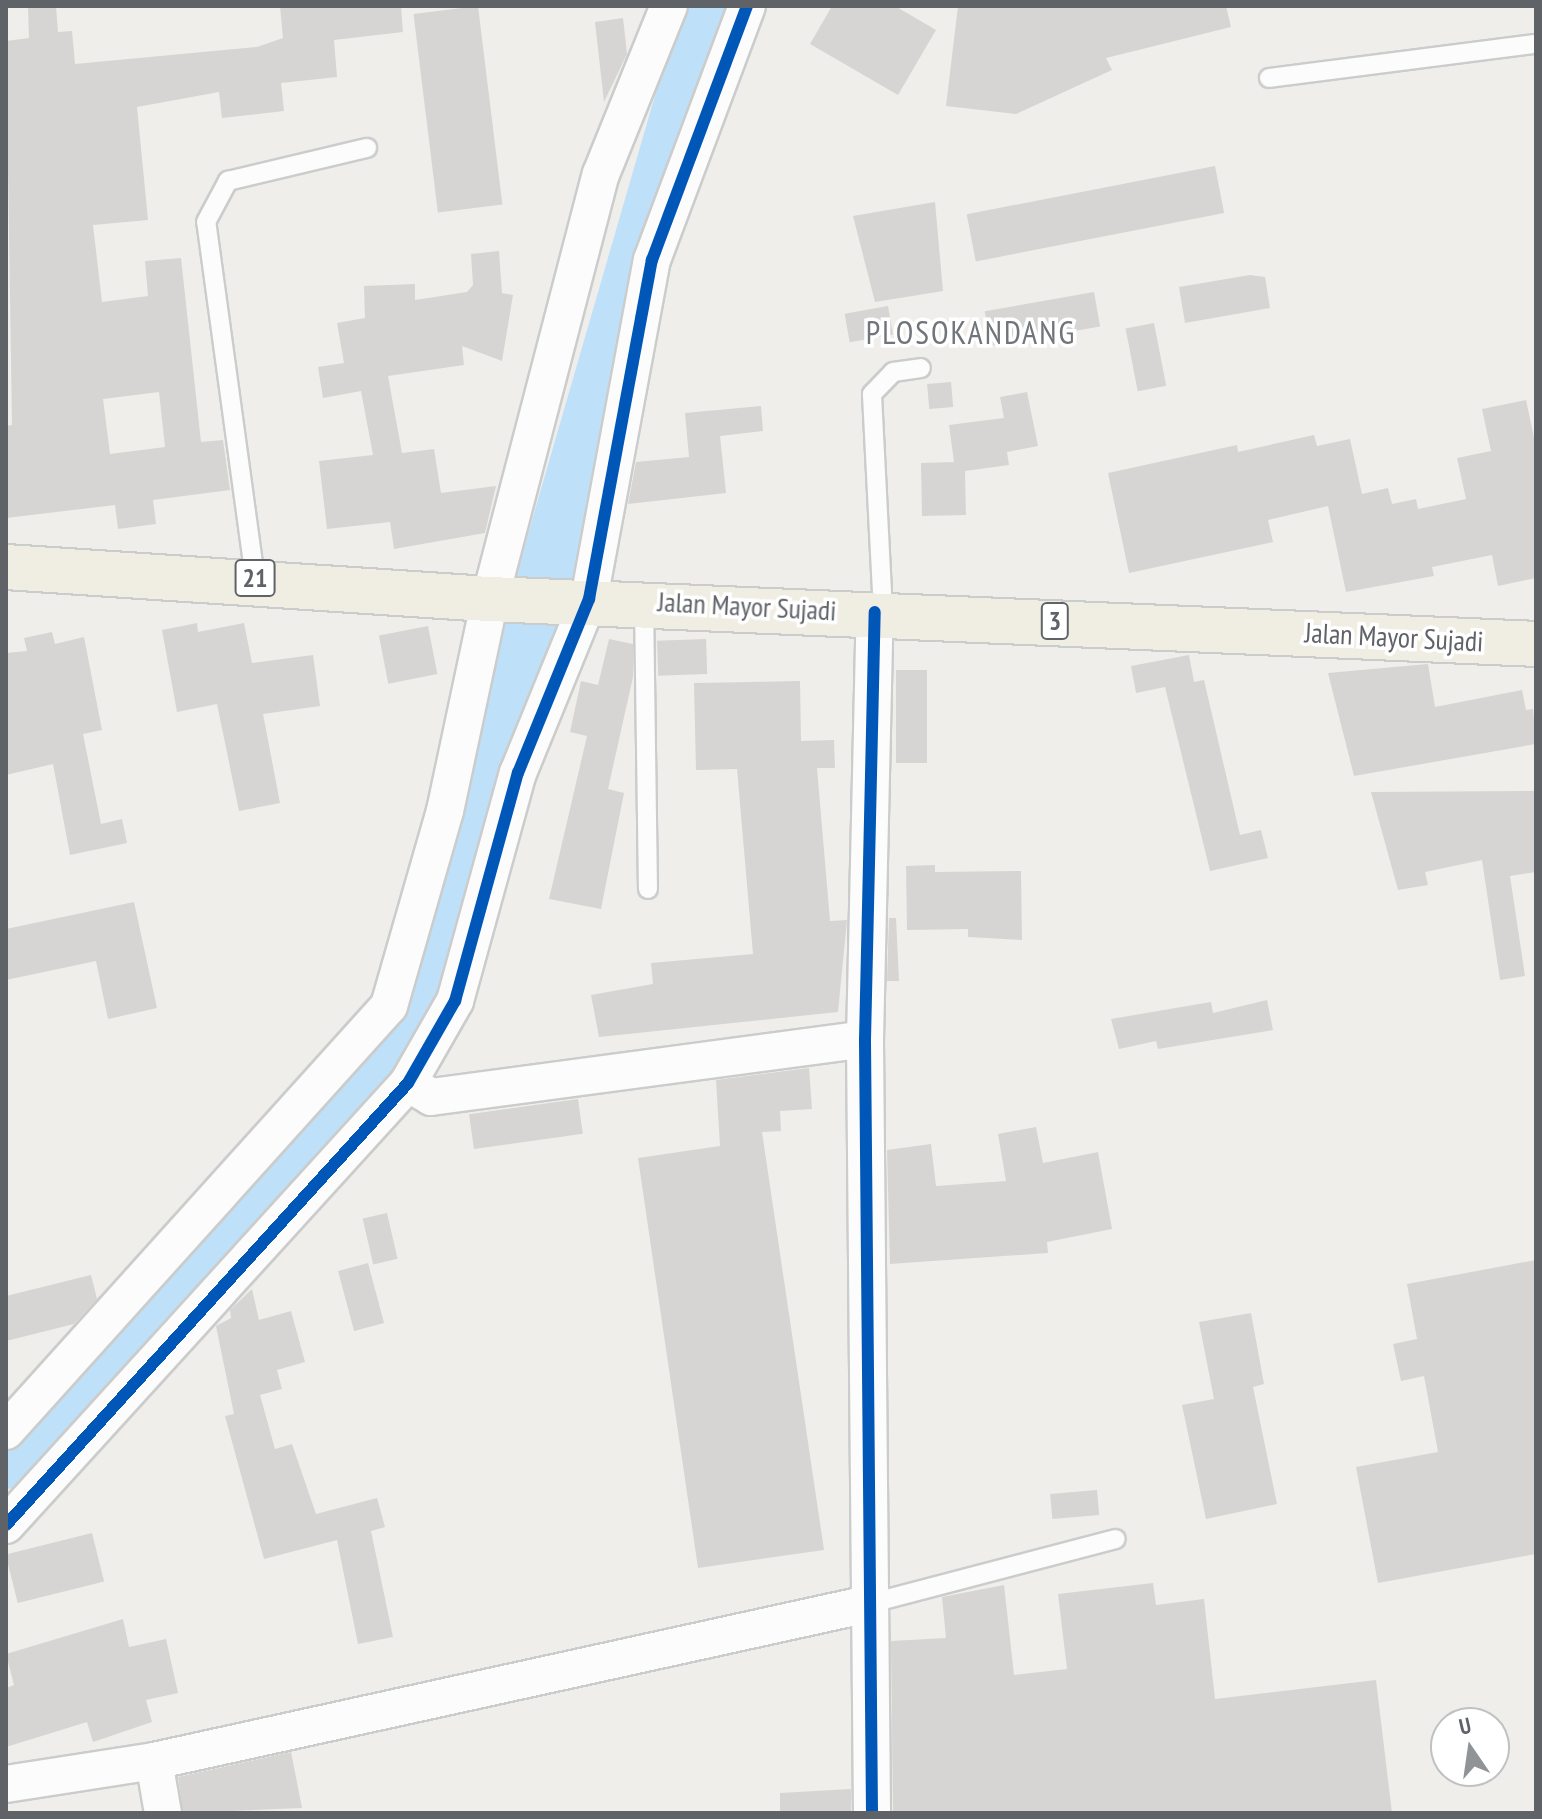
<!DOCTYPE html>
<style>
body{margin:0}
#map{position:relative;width:1542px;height:1819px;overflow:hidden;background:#efeeea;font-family:"PT Sans Narrow",sans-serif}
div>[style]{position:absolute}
.river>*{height:56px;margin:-28px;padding:0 28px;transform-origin:28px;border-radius:28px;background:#bfe0f9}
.building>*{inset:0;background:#d6d5d3;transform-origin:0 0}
.roads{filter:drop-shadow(2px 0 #cbcccc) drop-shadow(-2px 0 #cbcccc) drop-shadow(0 2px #cbcccc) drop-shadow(0 -2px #cbcccc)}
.lane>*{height:18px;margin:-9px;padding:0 9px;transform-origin:9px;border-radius:9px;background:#fdfcfc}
.street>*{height:36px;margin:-18px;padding:0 18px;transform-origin:18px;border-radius:18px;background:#fdfcfc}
.highway>*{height:44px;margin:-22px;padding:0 22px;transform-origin:22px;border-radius:22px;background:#f0ede3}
.cycleway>*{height:12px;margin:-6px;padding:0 6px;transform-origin:6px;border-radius:6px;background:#0057b8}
span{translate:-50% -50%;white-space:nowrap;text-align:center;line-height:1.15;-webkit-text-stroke:7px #fff;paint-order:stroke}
.shield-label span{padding:2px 6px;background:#fff;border:2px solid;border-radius:6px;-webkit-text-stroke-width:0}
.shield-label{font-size:26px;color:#5f6368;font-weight:700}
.street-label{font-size:28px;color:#5f6368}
.quarter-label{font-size:32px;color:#70757a;letter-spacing:2px}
.frame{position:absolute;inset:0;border:8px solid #5f6368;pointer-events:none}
.north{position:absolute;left:1430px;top:1707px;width:80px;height:80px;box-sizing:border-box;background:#fff;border:2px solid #bfc1c3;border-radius:50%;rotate:347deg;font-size:22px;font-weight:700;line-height:32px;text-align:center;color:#5f6368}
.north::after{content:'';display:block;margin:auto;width:28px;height:36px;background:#919496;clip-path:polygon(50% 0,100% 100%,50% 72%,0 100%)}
</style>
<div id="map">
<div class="river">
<div style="left:6px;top:1461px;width:604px;rotate:-47.15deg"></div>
<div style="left:417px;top:1018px;width:1054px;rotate:-73.85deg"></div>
</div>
<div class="building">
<div style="clip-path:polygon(evenodd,28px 6px,56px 6px,58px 32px,72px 31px,75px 64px,257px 47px,283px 38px,280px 6px,401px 6px,403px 32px,334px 40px,337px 77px,281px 83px,284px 111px,222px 118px,219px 92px,137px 107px,148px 220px,93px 225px,102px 302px,148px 296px,145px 261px,181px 258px,201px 442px,223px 440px,230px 490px,153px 500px,156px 524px,118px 529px,115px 505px,6px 518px,6px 426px,12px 425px,6px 41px,29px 38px,28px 6px,159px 392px,165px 447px,110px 454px,103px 399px,159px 392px)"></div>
<div style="left:478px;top:6px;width:200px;height:65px;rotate:83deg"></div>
<div style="clip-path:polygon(832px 6px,895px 6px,936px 30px,898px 95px,810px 44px)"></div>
<div style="clip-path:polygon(958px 6px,1226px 6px,1231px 27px,1106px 58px,1112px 70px,1016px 114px,946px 106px)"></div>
<div style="clip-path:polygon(623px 18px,627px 54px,604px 102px,595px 22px)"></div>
<div style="left:1215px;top:166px;width:48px;height:253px;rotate:79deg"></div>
<div style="clip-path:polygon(935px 202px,943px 291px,875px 302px,853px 216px)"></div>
<div style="clip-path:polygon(499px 251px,502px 293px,513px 295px,502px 361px,462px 346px,464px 365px,388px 376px,402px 453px,434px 449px,441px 493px,496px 486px,485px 533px,394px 549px,390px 522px,327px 529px,319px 461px,373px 455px,361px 391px,323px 398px,318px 367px,344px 363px,337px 323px,365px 318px,364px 286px,415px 284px,415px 300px,467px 292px,473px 285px,471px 254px)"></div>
<div style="clip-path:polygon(1250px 275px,1265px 277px,1270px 308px,1185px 323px,1179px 287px)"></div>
<div style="left:1094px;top:292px;width:35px;height:111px;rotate:80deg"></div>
<div style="left:888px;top:306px;width:29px;height:44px;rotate:80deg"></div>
<div style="left:1154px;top:323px;width:64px;height:29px;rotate:79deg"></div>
<div style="left:951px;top:382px;width:25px;height:24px;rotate:85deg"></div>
<div style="clip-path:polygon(1027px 392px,1038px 446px,1007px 452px,1009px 465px,965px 471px,966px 515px,922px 516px,921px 463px,954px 462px,949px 425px,1004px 418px,1000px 397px)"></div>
<div style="clip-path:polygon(1526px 400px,1536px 447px,1536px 578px,1498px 586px,1492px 555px,1432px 567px,1434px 576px,1346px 592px,1328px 506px,1268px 520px,1273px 542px,1129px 573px,1108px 473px,1237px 445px,1238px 452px,1314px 435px,1317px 446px,1350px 439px,1362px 494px,1388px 488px,1392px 504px,1416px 499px,1418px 509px,1466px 499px,1457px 458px,1491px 451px,1482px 409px)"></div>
<div style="clip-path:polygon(761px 406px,763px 431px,720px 436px,726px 493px,628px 504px,636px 462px,689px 457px,685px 413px)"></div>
<div style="clip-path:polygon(197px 623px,198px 632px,244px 623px,252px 663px,313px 655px,320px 706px,263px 714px,280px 803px,239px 811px,217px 704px,177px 712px,162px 630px)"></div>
<div style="left:428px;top:626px;width:49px;height:50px;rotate:79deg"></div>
<div style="clip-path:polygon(52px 632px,55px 644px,84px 637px,102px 730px,83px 734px,101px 824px,122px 819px,127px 843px,70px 855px,53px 764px,6px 775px,6px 653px,27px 651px,24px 638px)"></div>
<div style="clip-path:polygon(609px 639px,633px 644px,633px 677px,608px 789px,624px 793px,601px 909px,549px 899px,587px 736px,570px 732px,581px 681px,598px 685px)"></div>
<div style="left:706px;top:639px;width:35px;height:49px;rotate:88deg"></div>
<div style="clip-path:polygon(1189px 655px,1194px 682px,1204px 680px,1240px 835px,1261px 830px,1268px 858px,1210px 871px,1165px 687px,1136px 693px,1131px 666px)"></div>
<div style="clip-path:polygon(1428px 664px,1435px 707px,1522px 690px,1526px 710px,1533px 709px,1536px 744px,1354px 776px,1328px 673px)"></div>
<div style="left:927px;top:670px;width:93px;height:31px;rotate:90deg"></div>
<div style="clip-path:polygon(800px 681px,801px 741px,834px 740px,835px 768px,817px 768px,830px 921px,847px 920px,838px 1012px,599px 1037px,591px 995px,653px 984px,651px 963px,753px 954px,737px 769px,696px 770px,694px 683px)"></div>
<div style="clip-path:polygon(1536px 791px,1536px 872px,1510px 876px,1525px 976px,1500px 980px,1482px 860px,1425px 872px,1428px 885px,1398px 890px,1371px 792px)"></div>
<div style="clip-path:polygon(935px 865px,935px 872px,1021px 871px,1022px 940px,968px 937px,968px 929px,907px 930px,906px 866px)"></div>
<div style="clip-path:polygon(134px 902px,157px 1008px,108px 1019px,96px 961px,6px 980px,6px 929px)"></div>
<div style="clip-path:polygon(889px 918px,896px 918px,899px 981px,887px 981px)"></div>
<div style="clip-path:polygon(1267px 1000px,1273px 1030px,1158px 1049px,1156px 1041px,1119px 1049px,1111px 1019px,1211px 1002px,1213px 1013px)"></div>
<div style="clip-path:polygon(809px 1068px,812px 1109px,780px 1111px,781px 1131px,762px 1132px,824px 1550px,698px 1568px,638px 1158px,720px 1146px,716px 1080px)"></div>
<div style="left:578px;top:1099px;width:35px;height:110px;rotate:82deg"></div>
<div style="clip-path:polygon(1036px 1127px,1043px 1163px,1098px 1152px,1112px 1229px,1047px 1242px,1048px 1253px,890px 1264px,887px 1150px,931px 1144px,936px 1186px,1006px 1181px,998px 1134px)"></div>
<div style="left:387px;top:1213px;width:47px;height:25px;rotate:77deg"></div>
<div style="clip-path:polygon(1536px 1260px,1536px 1554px,1378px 1583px,1356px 1467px,1438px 1452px,1424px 1376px,1401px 1381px,1393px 1344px,1417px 1339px,1407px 1284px)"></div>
<div style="left:368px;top:1263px;width:62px;height:31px;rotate:75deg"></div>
<div style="clip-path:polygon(91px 1275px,97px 1299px,74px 1324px,6px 1341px,6px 1296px)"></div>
<div style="clip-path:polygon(252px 1289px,259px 1320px,291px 1311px,305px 1362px,277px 1370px,282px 1389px,260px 1395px,275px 1449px,292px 1444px,316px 1514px,377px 1498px,385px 1527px,371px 1531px,393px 1637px,358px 1644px,337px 1540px,264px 1559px,225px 1416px,234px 1414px,216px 1326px,231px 1318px,230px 1310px)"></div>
<div style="clip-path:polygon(1251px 1313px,1264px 1384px,1253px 1387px,1277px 1504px,1206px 1519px,1182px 1405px,1214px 1399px,1199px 1322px)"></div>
<div style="left:1097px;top:1490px;width:25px;height:47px;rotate:85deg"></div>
<div style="left:92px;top:1533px;width:50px;height:89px;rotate:76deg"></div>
<div style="clip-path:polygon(1153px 1583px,1156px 1605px,1204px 1599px,1215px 1699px,1376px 1680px,1392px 1813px,893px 1813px,891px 1641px,946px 1638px,942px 1597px,1004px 1585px,1014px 1675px,1067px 1669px,1058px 1594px)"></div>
<div style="clip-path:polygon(123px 1619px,129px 1647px,166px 1639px,178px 1693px,146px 1700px,152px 1722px,93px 1742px,87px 1722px,6px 1747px,6px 1688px,14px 1685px,6px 1654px)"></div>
<div style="clip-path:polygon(291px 1752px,302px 1808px,183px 1813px,178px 1777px)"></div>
<div style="clip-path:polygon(851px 1789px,851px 1813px,780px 1813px,780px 1793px)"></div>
</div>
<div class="roads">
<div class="lane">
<div style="left:1269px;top:78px;width:269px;rotate:-7.3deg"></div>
<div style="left:255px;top:578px;width:359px;rotate:-97.8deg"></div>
<div style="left:206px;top:222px;width:47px;rotate:-61.8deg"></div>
<div style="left:228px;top:181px;width:143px;rotate:-13.4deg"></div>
<div style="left:644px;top:604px;width:285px;rotate:89.2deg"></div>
<div style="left:883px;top:612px;width:218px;rotate:-92.9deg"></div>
<div style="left:872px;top:394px;width:30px;rotate:-46deg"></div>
<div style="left:893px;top:372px;width:28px;rotate:-8deg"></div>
<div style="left:868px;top:1604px;width:256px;rotate:-14.7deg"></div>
</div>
<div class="street">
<div style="left:408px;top:1083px;width:27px;rotate:31deg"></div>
<div style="left:431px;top:1097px;width:438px;rotate:-7.6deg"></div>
<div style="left:6px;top:1431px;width:572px;rotate:-47.98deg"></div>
<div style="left:389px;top:1006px;width:203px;rotate:-74deg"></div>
<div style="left:445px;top:811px;width:217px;rotate:-78deg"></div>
<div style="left:490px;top:599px;width:439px;rotate:-75.4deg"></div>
<div style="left:601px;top:174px;width:181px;rotate:-68deg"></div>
<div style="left:6px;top:1525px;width:597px;rotate:-47.71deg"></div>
<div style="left:408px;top:1083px;width:95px;rotate:-60.2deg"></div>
<div style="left:455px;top:1001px;width:237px;rotate:-74.6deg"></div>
<div style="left:518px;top:773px;width:188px;rotate:-67.8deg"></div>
<div style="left:589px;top:599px;width:345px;rotate:-79.5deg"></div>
<div style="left:652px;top:260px;width:271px;rotate:-69.5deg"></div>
<div style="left:154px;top:1761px;width:53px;rotate:80.2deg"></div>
<div style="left:6px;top:1784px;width:150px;rotate:-8.8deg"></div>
<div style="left:154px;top:1761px;width:731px;rotate:-12.4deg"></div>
<div style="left:872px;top:1813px;width:774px;rotate:-90.52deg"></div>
<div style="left:865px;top:1039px;width:427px;rotate:-88.7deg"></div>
</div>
<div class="highway">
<div style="left:6px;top:567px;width:485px;rotate:3.8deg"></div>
<div style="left:490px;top:599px;width:1047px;rotate:2.46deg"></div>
</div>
</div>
<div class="cycleway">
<div style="left:6px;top:1525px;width:597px;rotate:-47.71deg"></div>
<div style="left:408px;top:1083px;width:95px;rotate:-60.2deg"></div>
<div style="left:455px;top:1001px;width:237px;rotate:-74.6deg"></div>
<div style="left:518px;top:773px;width:188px;rotate:-67.8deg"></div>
<div style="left:589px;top:599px;width:345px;rotate:-79.5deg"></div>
<div style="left:652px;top:260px;width:271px;rotate:-69.5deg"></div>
<div style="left:872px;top:1813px;width:774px;rotate:-90.52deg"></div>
<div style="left:865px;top:1039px;width:427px;rotate:-88.7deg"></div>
</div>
<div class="shield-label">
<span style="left:255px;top:578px">21</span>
<span style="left:1055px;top:621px">3</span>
</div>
<div class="street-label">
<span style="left:747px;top:606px;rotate:3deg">Jalan Mayor Sujadi</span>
<span style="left:1394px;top:637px;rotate:3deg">Jalan Mayor Sujadi</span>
</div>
<div class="quarter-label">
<span style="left:971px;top:332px">PLOSOKANDANG</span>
</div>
<div class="frame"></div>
<div class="north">U</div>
</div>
